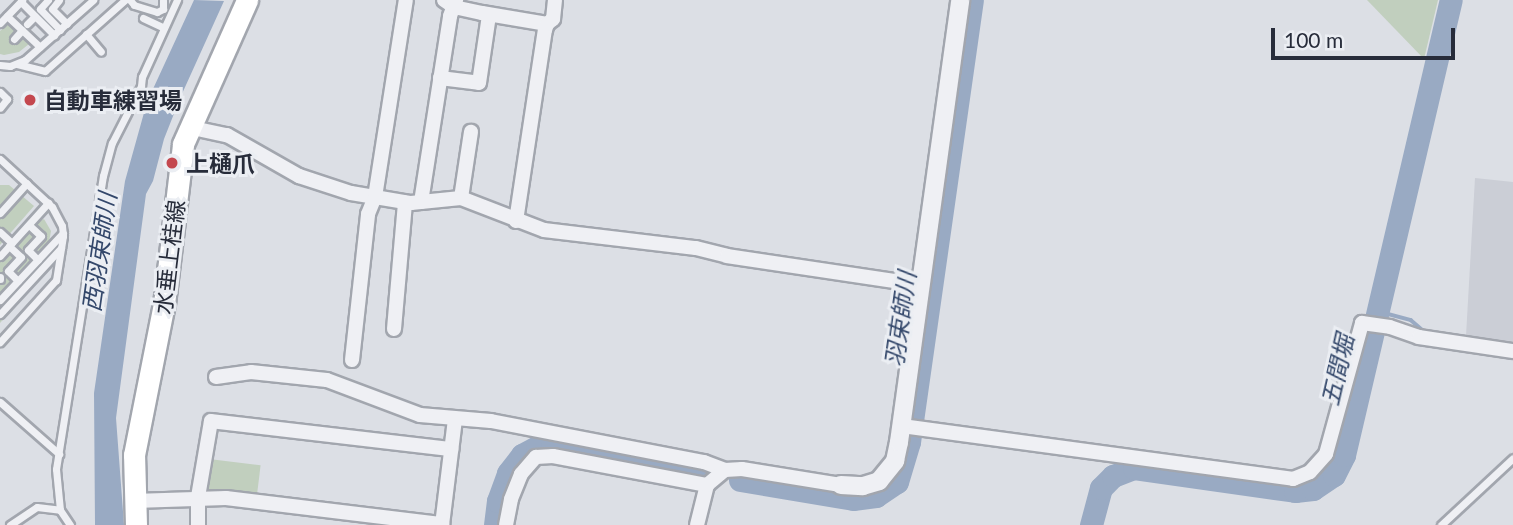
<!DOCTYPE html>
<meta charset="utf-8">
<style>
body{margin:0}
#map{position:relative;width:1513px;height:525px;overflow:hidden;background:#dcdfe5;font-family:Lato,"Noto Sans JP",sans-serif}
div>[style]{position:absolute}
.built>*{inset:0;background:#cbced6}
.green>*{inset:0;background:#c1cfbe;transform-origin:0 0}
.water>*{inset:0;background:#99aac3}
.stream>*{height:3.5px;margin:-1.75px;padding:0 1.75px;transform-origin:1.75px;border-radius:1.75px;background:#99aac3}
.river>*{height:23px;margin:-11.5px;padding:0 11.5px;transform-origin:11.5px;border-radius:11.5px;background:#99aac3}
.roads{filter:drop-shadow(2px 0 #a2a6ae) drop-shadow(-2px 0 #a2a6ae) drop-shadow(0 2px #a2a6ae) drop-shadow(0 -2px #a2a6ae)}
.service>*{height:7px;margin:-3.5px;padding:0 3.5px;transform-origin:3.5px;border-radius:3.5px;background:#eff0f4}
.minor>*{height:14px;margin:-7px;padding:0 7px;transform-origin:7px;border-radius:7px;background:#eff0f4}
.tertiary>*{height:18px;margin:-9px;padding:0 9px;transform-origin:9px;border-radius:9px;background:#eff0f4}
.secondary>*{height:21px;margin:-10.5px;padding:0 10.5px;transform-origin:10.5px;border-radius:10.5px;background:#fff}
.dots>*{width:19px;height:19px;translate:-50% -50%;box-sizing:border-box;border:4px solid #ebeef3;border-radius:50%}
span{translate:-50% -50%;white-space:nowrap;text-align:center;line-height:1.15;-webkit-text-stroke:6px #ebeef3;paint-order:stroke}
.poi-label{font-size:23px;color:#272c3a;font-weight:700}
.left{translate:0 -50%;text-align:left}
.street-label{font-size:23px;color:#272c3a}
.water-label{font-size:24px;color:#34486b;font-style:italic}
.scale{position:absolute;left:1271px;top:28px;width:184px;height:32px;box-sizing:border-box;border:4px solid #272c3a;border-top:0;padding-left:9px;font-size:21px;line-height:24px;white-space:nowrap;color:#272c3a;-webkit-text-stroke:5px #ebeef3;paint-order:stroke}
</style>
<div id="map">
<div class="built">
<div style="clip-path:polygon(1475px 178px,1513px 182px,1513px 344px,1466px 336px)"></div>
</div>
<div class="green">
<div style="clip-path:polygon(1367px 0,1438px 0,1424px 59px)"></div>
<div style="clip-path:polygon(9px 23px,16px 29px,12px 37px,24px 36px,29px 44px,19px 52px,4px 55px,0 54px,0 31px)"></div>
<div style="clip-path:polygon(0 185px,9px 185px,34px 206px,0 245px)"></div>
<div style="clip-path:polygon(44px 219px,51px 231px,43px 276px,0 323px,0 262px,35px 224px)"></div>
<div style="left:209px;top:459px;width:52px;height:33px;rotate:7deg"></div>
</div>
<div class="water">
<div style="clip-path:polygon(194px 0,224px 1px,181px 96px,164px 139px,153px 181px,146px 194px,116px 418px,124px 525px,95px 525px,94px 393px,125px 181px,147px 102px)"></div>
</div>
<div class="stream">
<div style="left:1377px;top:311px;width:35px;rotate:15deg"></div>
<div style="left:1411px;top:320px;width:18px;rotate:41deg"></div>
</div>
<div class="river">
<div style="left:740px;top:480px;width:115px;rotate:9.5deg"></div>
<div style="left:853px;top:499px;width:23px;rotate:-7deg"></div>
<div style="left:876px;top:496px;width:25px;rotate:-34deg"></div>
<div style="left:897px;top:482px;width:42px;rotate:-73.3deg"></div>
<div style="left:909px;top:442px;width:446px;rotate:-81.9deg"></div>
<div style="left:495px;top:525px;width:24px;rotate:-83deg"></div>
<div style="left:498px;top:501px;width:30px;rotate:-70deg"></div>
<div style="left:508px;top:473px;width:23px;rotate:-52deg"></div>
<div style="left:522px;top:455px;width:17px;rotate:-28deg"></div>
<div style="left:537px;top:447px;width:15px"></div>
<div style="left:552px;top:447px;width:149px;rotate:9.7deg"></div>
<div style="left:1091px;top:525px;width:38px;rotate:-75deg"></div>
<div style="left:1101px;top:488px;width:17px;rotate:-45deg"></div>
<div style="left:1113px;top:476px;width:22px;rotate:-21deg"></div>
<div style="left:1134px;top:468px;width:163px;rotate:8.1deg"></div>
<div style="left:1295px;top:491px;width:18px;rotate:-6deg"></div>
<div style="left:1313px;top:489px;width:25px;rotate:-34deg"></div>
<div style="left:1334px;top:475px;width:22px;rotate:-63deg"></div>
<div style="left:1344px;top:455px;width:467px;rotate:-76.8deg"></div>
</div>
<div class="roads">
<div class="service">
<div style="left:48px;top:0;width:12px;rotate:132deg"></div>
<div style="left:40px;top:9px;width:29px;rotate:46deg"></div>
<div style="left:59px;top:0;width:11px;rotate:128deg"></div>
<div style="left:52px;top:9px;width:21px;rotate:45deg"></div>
<div style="left:130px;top:0;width:6px;rotate:51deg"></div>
<div style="left:134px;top:5px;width:24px;rotate:17deg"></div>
<div style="left:157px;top:12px;width:7px;rotate:-27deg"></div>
<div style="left:163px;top:9px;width:9px;rotate:-90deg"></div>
<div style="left:21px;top:2px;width:47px;rotate:45deg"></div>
<div style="left:7px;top:16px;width:45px;rotate:43.2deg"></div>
<div style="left:143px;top:18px;width:23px;rotate:25deg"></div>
<div style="left:0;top:23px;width:32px;rotate:-46deg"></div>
<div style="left:27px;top:24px;width:11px;rotate:-45deg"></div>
<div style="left:86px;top:34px;width:23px;rotate:50deg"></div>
<div style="left:14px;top:39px;width:12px;rotate:-48deg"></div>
<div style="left:17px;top:64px;width:29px;rotate:14deg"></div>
<div style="left:45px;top:71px;width:107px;rotate:-41.6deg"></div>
<div style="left:0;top:65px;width:10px;rotate:6deg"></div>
<div style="left:10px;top:66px;width:16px;rotate:-22deg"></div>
<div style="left:25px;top:60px;width:91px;rotate:-41.4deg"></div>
<div style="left:0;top:92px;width:10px;rotate:45deg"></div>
<div style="left:7px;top:99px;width:11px;rotate:128deg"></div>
<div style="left:0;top:159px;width:71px;rotate:42.7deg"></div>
<div style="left:52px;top:207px;width:21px;rotate:62deg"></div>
<div style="left:62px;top:226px;width:10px;rotate:84deg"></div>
<div style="left:63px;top:236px;width:45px;rotate:99deg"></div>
<div style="left:56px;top:280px;width:84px;rotate:132.1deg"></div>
<div style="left:0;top:213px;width:40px;rotate:-48deg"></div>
<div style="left:29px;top:225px;width:16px;rotate:43deg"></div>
<div style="left:41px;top:236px;width:19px;rotate:133deg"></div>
<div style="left:28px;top:250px;width:14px;rotate:45deg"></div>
<div style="left:0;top:232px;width:16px;rotate:43deg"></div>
<div style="left:9px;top:246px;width:16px;rotate:43deg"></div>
<div style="left:21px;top:257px;width:19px;rotate:133deg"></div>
<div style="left:8px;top:271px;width:14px;rotate:45deg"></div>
<div style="left:0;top:256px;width:72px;rotate:-47.8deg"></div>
<div style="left:0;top:277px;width:2px;rotate:90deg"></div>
<div style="left:0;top:300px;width:92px;rotate:-46.8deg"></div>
<div style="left:0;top:314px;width:90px;rotate:-47.3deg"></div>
<div style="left:0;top:402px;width:79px;rotate:41.4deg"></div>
<div style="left:60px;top:510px;width:41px;rotate:-95.6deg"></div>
<div style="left:56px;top:469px;width:297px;rotate:-80.9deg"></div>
<div style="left:103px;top:176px;width:34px;rotate:-75deg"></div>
<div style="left:112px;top:143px;width:64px;rotate:-63deg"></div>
<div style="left:141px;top:86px;width:9px;rotate:-84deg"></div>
<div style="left:142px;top:77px;width:85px;rotate:-65.6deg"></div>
<div style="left:10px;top:525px;width:32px;rotate:-34deg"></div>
<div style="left:37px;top:507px;width:23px;rotate:7deg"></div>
<div style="left:60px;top:510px;width:18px;rotate:56deg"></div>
<div style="left:1441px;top:525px;width:98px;rotate:-42.9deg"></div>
</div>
<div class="minor">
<div style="left:444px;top:0;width:12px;rotate:35deg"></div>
<div style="left:454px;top:7px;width:29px;rotate:12deg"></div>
<div style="left:482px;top:13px;width:66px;rotate:9.6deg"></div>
<div style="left:440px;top:78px;width:39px;rotate:7deg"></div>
<div style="left:479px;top:83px;width:69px;rotate:-81.6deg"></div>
<div style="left:188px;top:127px;width:40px;rotate:12deg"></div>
<div style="left:227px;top:135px;width:83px;rotate:29.7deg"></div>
<div style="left:299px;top:176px;width:55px;rotate:18.1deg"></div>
<div style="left:351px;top:193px;width:61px;rotate:9.5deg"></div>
<div style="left:411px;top:203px;width:50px;rotate:-5.7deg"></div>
<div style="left:461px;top:198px;width:89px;rotate:21.1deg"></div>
<div style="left:544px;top:230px;width:153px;rotate:6.8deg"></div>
<div style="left:696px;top:248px;width:32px;rotate:14deg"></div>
<div style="left:727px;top:256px;width:196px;rotate:8.5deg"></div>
<div style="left:461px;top:198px;width:67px;rotate:-81.4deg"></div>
<div style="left:421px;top:202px;width:188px;rotate:-81.1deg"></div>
<div style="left:450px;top:16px;width:17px;rotate:-69deg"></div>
<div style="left:516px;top:221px;width:193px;rotate:-81.4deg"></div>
<div style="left:545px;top:30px;width:6px;rotate:-72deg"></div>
<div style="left:547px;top:24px;width:8px;rotate:-40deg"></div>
<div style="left:553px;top:19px;width:19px;rotate:-84deg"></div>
<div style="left:394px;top:329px;width:127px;rotate:-85deg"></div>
<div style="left:352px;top:360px;width:147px;rotate:-83.7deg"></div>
<div style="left:368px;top:214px;width:18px;rotate:-68deg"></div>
<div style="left:375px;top:197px;width:199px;rotate:-81.1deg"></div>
<div style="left:216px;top:377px;width:35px;rotate:-8deg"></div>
<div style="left:251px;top:372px;width:76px;rotate:6deg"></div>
<div style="left:327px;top:380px;width:99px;rotate:20.6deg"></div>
<div style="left:420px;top:415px;width:71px;rotate:4.8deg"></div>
<div style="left:491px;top:421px;width:217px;rotate:10.9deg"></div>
<div style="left:704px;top:462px;width:22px;rotate:21deg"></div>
<div style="left:902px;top:426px;width:395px;rotate:7.7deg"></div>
<div style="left:1293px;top:479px;width:18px;rotate:-22deg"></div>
<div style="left:1310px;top:472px;width:24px;rotate:-48deg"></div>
<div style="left:1326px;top:454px;width:136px;rotate:-74.6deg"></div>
<div style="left:1362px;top:323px;width:28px;rotate:8deg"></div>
<div style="left:1390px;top:327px;width:31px;rotate:19deg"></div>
<div style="left:1419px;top:337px;width:95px;rotate:8.5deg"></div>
<div style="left:134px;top:501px;width:92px;rotate:-1.9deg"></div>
<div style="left:226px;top:498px;width:218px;rotate:6.9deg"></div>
<div style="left:198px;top:525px;width:28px;rotate:-90deg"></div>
<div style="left:198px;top:497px;width:77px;rotate:-80.3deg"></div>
<div style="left:211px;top:421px;width:242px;rotate:6.7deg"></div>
<div style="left:442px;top:525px;width:107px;rotate:-83deg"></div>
<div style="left:506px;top:525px;width:26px;rotate:-79deg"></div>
<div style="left:511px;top:499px;width:27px;rotate:-68deg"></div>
<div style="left:521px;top:474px;width:23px;rotate:-49deg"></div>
<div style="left:536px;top:457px;width:17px;rotate:-3deg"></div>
<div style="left:553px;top:456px;width:157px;rotate:10.7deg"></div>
<div style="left:697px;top:525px;width:41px;rotate:-76deg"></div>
<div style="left:707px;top:485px;width:23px;rotate:-40deg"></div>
<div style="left:725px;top:470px;width:17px;rotate:-3deg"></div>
<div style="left:742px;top:469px;width:100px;rotate:9.2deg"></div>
</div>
<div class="tertiary">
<div style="left:841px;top:485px;width:22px;rotate:3deg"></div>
<div style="left:863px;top:486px;width:17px;rotate:-17deg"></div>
<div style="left:879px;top:481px;width:26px;rotate:-51deg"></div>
<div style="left:895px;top:461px;width:19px;rotate:-78deg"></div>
<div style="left:899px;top:442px;width:446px;rotate:-82.1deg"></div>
</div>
<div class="secondary">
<div style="left:136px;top:525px;width:70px;rotate:-91.6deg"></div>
<div style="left:134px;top:455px;width:154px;rotate:-78.8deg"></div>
<div style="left:164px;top:304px;width:161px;rotate:-83.2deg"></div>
<div style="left:183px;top:144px;width:158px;rotate:-66deg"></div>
</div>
</div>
<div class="dots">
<div style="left:30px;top:100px;background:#c4484f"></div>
<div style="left:172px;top:163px;background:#c4484f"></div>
</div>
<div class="poi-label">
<span class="left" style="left:44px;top:100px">自動車練習場</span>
<span class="left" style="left:186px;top:163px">上樋爪</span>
</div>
<div class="street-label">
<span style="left:169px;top:257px;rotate:-83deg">水垂上桂線</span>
</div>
<div class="water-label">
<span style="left:99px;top:252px;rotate:-82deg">西羽束師川</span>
<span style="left:900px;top:319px;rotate:-82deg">羽束師川</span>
<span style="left:1337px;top:370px;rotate:-77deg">五間堀</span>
</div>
<div class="scale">100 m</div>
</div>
